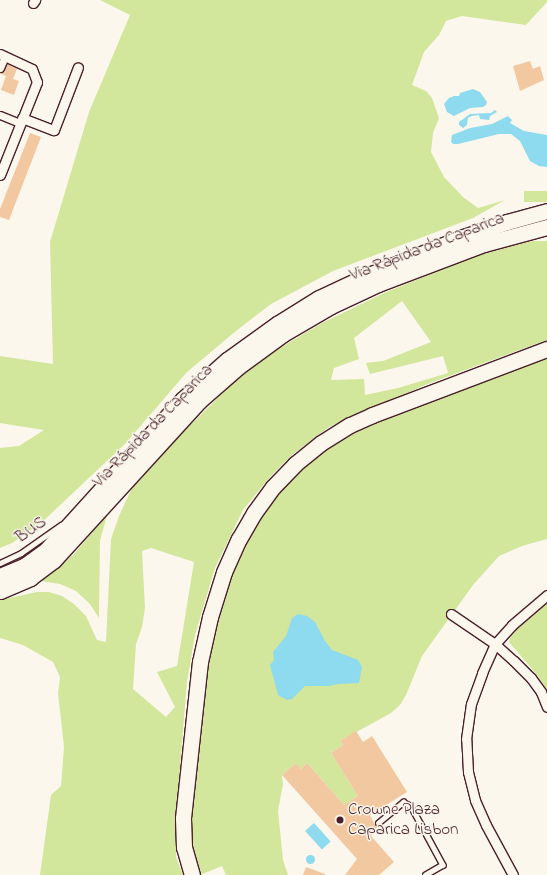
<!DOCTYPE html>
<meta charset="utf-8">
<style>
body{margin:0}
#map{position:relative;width:547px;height:875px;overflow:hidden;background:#fbf7ec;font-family:"Indie Flower",sans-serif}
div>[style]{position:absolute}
.green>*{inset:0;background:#d2e79c;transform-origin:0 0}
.water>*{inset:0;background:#8edaee;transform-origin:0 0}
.round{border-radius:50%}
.building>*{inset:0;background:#f2c8a1}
.roads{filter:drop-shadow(1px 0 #4a1f2b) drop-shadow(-1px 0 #4a1f2b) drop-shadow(0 1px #4a1f2b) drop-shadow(0 -1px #4a1f2b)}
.service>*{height:4.5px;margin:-2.25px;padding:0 2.25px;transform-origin:2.25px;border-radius:2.25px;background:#fbf7ec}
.pedestrian>*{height:7px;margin:-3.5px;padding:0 3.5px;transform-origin:3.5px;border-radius:3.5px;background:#fbf7ec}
.minor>*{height:9px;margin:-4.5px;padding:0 4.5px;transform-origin:4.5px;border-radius:4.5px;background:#fbf7ec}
.primary>*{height:15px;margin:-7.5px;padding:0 7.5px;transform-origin:7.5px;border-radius:7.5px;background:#fbf7ec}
.trunk>*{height:15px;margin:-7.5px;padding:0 7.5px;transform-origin:7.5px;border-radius:7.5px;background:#fbf7ec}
.dots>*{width:11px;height:11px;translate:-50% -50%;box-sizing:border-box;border:2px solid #fbf7ec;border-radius:50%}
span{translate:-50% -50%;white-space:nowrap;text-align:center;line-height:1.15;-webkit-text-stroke:3px #fbf7ec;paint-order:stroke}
.street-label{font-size:17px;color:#4a1f2b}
.poi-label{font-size:17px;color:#4a1f2b}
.left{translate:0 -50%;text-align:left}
</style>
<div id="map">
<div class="green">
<div style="clip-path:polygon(100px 0,547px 0,547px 2px,526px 25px,462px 16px,446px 21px,439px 35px,424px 52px,412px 85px,426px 91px,432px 98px,439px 118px,433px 133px,431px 152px,444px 177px,463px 197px,478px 208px,505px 200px,473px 218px,333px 271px,271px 304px,236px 331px,187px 372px,125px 444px,40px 524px,12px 543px,0 548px,0 448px,19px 446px,44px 430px,0 423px,0 356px,53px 364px,50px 242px,89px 112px,130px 15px)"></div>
<div style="left:547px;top:191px;width:11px;height:23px;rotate:90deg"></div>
<div style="clip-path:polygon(evenodd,532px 241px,547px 241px,547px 340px,430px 383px,329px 427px,293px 454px,270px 477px,243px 510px,215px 568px,195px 635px,187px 682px,176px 815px,176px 857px,183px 875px,40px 875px,51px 795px,61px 786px,64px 747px,58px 693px,60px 677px,53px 662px,23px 645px,0 638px,0 600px,37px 592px,49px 592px,62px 596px,74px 604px,86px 616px,97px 640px,106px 642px,111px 539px,119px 516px,132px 488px,166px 449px,236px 380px,275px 351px,322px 323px,384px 293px,478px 255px,532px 241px,402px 301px,431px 342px,383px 361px,366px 363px,370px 374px,443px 356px,448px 373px,398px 388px,365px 395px,364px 379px,331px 380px,334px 368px,359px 359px,354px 338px,402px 301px,532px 241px,151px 548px,194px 562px,177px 666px,157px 672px,175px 707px,166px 717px,133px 689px,136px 644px,142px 627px,145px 608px,142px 551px,151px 548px)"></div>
<div style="clip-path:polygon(547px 354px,547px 539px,522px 546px,499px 556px,473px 585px,422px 656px,406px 695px,400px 705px,391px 713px,340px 741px,343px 745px,331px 753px,358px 796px,344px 805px,307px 763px,301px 769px,296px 763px,282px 775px,283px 784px,278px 811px,283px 860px,288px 875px,226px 875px,222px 866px,200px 875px,193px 856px,189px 820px,197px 736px,211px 642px,225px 592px,247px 540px,261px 515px,285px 485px,303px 468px,343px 438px,475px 381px)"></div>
<div style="clip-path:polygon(107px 515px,100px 541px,99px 618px,90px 604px,76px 591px,60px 584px,41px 581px,73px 555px)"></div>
<div style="clip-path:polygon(547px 603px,547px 690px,537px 675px,509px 642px,510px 638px,518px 628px)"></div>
</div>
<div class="water">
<div style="clip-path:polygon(473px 89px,480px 92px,487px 102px,486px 105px,483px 107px,470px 108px,454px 116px,447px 112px,444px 104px,449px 98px,454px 96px,459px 96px,460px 93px)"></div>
<div style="clip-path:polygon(495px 110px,497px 112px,490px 116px,489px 120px,480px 119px,479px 115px,472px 116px,468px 118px,467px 125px,463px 128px,459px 125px,459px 122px,470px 114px,491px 113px)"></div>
<div style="clip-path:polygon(508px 116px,512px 120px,510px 123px,524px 131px,547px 135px,547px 167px,539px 166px,530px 161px,520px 141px,511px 134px,499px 134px,458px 144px,453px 144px,451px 142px,452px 135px,470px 128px,492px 124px)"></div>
<div style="clip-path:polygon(298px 614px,307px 616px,315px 622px,325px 641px,332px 650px,358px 660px,362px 667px,359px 683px,338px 684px,329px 686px,305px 686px,292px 699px,287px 700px,278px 695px,270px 665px,274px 660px,273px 652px,286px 636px,292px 618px)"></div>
<div style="left:314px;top:823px;width:25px;height:12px;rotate:48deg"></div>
<div class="round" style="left:305.5px;top:854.5px;width:9px;height:9px"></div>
</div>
<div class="building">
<div style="clip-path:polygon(530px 61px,533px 69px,540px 66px,544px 80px,520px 91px,513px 66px)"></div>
<div style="clip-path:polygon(7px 64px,17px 69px,13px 79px,19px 81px,14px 95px,1px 90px,6px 76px,1px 74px)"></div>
<div style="clip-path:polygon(30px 133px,41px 137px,9px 220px,0 217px,0 209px)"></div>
<div style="clip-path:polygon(356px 731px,363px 742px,372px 736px,407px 792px,370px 815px,375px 825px,380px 829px,371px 836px,394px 862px,379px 875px,345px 875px,357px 859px,282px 775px,296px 763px,301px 769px,307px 763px,344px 805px,358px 796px,331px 753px,343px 745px,340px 741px)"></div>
<div style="clip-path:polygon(306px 867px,325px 874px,325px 875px,303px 875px)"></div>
</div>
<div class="roads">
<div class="service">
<div style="left:0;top:563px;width:23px;rotate:-25deg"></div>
<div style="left:21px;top:553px;width:49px;rotate:-35deg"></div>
<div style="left:378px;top:823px;width:33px;rotate:-40deg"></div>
<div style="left:403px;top:802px;width:9px;rotate:27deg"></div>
<div style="left:411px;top:806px;width:67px;rotate:61.5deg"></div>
<div style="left:443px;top:865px;width:20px;rotate:150deg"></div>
</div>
<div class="pedestrian">
<div style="left:0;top:68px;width:13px;rotate:-67deg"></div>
<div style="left:0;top:115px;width:22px;rotate:22deg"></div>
</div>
<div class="minor">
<div style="left:33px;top:3px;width:4px;rotate:-56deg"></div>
<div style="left:0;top:54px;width:35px;rotate:25deg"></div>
<div style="left:32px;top:69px;width:14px;rotate:69deg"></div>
<div style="left:37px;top:82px;width:100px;rotate:111.7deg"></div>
<div style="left:22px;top:118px;width:34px;rotate:21deg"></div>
<div style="left:54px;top:130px;width:67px;rotate:-69.1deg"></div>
<div style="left:451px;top:614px;width:53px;rotate:34.3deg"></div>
<div style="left:495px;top:644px;width:25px;rotate:42deg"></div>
<div style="left:514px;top:661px;width:24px;rotate:45deg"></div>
<div style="left:531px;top:678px;width:17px;rotate:54deg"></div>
<div style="left:541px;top:692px;width:16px;rotate:68deg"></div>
<div style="left:513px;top:875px;width:57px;rotate:-118.4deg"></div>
<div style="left:486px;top:825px;width:27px;rotate:-114deg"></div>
<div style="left:475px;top:800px;width:29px;rotate:-104deg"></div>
<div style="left:468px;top:772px;width:33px;rotate:-93deg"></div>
<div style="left:466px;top:739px;width:35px;rotate:-82deg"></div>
<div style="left:471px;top:704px;width:33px;rotate:-70deg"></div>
<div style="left:482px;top:673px;width:32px;rotate:-66deg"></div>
<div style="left:495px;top:644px;width:25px;rotate:-48deg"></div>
<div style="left:512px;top:625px;width:46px;rotate:-40.6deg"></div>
</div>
<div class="primary">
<div style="left:192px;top:875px;width:29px;rotate:-106deg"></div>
<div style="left:184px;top:847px;width:29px;rotate:-92deg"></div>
<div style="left:183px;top:818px;width:157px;rotate:-83.8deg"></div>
<div style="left:200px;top:662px;width:46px;rotate:-77.5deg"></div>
<div style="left:210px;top:617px;width:47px;rotate:-72.7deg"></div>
<div style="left:224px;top:572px;width:36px;rotate:-66deg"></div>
<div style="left:239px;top:539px;width:30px;rotate:-60deg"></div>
<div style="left:254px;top:513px;width:32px;rotate:-54deg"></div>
<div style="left:273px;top:487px;width:32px;rotate:-46deg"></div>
<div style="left:295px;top:464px;width:33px;rotate:-39deg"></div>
<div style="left:321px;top:443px;width:34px;rotate:-32deg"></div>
<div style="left:350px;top:425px;width:24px;rotate:-24deg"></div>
<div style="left:372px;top:415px;width:187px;rotate:-20.7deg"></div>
</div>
<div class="trunk">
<div style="left:0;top:576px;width:26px;rotate:-23deg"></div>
<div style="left:24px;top:566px;width:29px;rotate:-36deg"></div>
<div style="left:47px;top:549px;width:202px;rotate:-47.8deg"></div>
<div style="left:183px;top:399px;width:59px;rotate:-41.6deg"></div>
<div style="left:227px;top:360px;width:62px;rotate:-35.8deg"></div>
<div style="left:277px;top:324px;width:49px;rotate:-31.8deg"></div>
<div style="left:319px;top:298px;width:50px;rotate:-25deg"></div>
<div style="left:364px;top:277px;width:107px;rotate:-22deg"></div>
<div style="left:463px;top:237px;width:46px;rotate:-18.8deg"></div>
<div style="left:507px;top:222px;width:41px;rotate:-15.4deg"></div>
<div style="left:0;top:591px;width:33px;rotate:-23deg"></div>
<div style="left:30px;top:578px;width:30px;rotate:-37deg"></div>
<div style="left:54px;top:560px;width:215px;rotate:-47.6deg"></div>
<div style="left:199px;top:401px;width:52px;rotate:-41.1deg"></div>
<div style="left:238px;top:367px;width:56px;rotate:-36.3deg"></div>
<div style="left:283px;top:334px;width:56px;rotate:-30.3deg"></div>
<div style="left:331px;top:306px;width:52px;rotate:-25.1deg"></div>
<div style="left:378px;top:284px;width:113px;rotate:-20.7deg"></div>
<div style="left:484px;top:244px;width:65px;rotate:-15.1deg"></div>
</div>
</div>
<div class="dots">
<div style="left:340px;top:820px;background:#4a1f2b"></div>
</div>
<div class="street-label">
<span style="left:427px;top:247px;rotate:-21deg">Via Rápida da Caparica</span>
<span style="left:153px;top:426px;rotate:-46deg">Via Rápida da Caparica</span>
<span style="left:31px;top:530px;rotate:-35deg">BUS</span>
</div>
<div class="poi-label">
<span class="left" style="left:348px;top:820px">Crowne Plaza<br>Caparica Lisbon</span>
</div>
</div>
